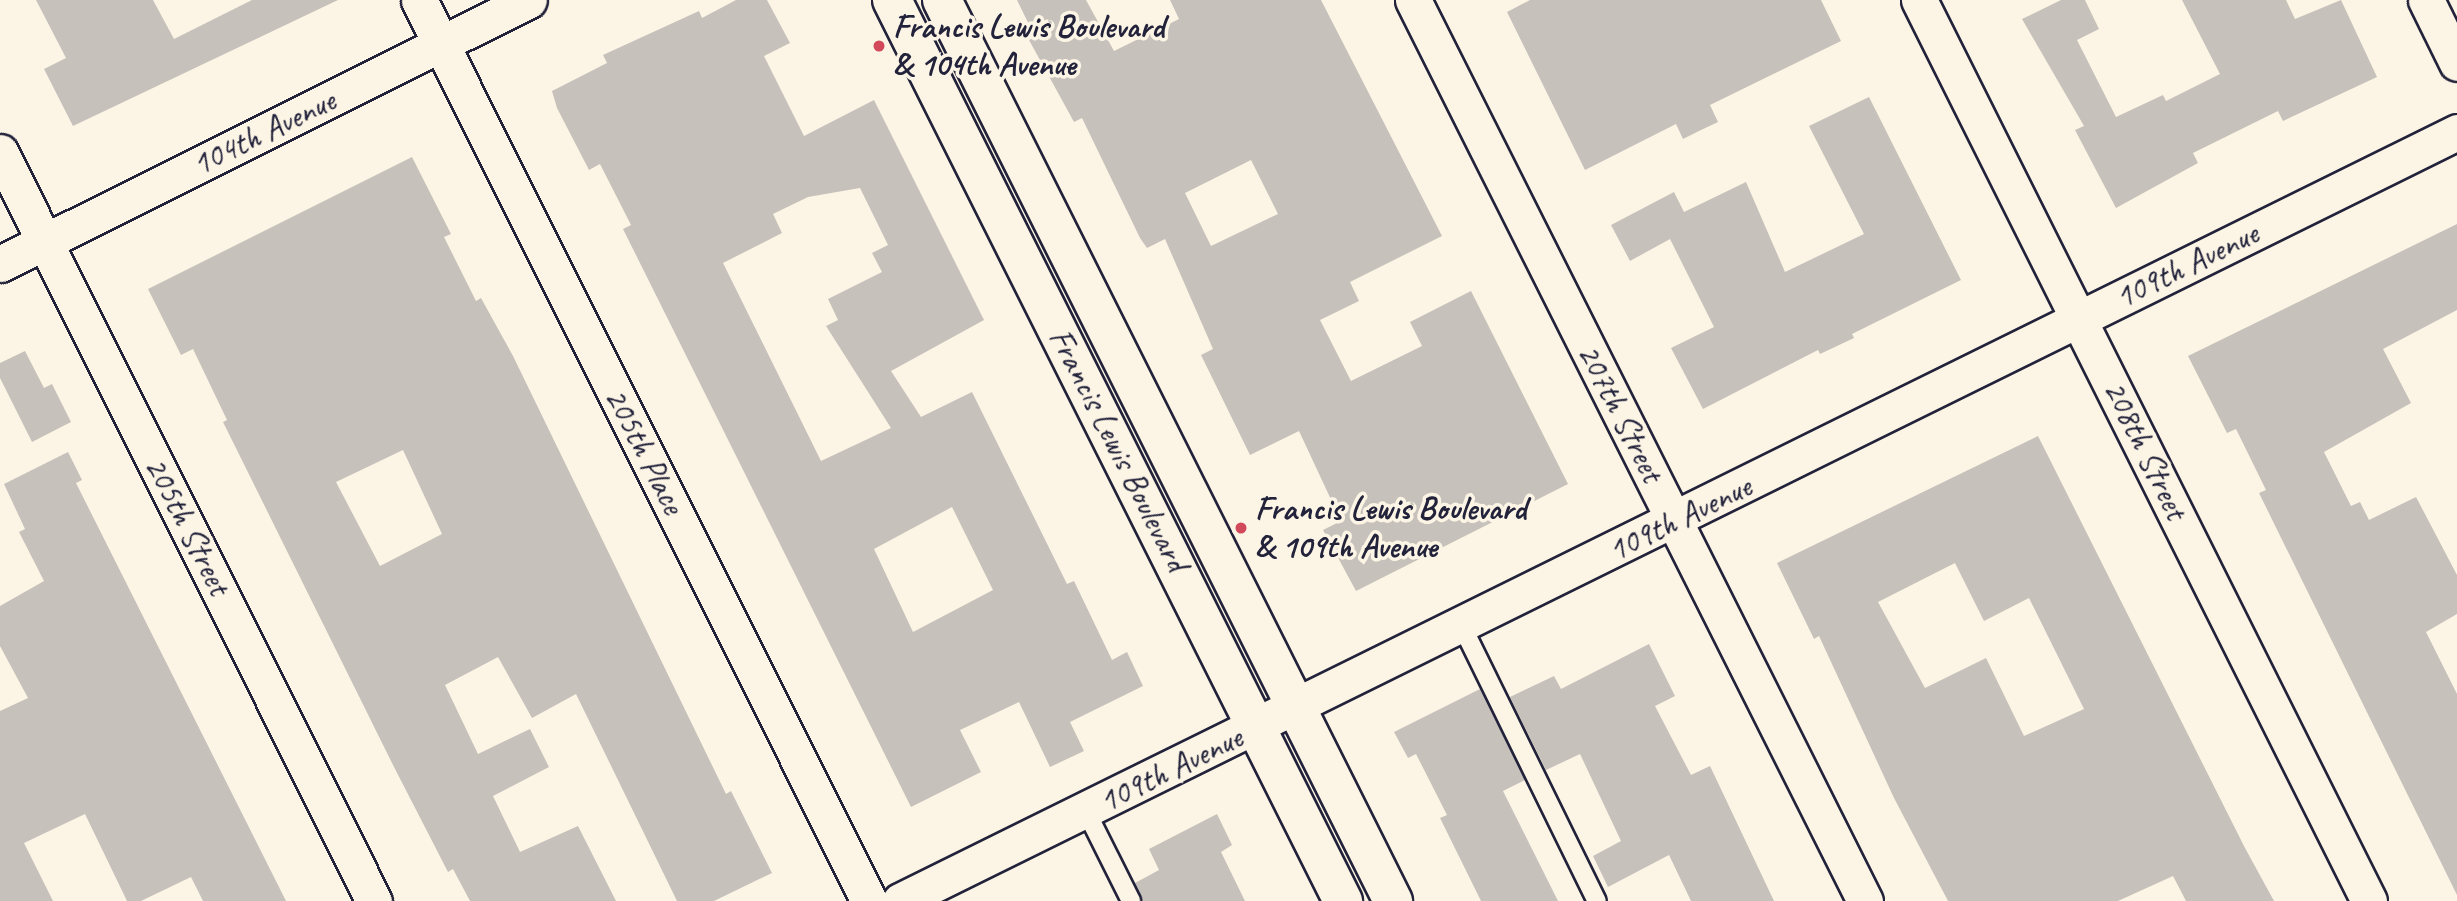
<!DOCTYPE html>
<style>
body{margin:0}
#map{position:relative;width:2457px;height:901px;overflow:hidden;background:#fcf5e5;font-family:Caveat,sans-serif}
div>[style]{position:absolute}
.building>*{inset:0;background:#c6c1bb}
.roads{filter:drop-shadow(2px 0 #22223b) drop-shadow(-2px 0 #22223b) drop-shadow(0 2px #22223b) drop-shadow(0 -2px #22223b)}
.lane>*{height:18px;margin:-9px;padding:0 9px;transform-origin:9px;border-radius:9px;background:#fcf5e5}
.street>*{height:35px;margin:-17.5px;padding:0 17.5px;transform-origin:17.5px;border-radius:17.5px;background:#fcf5e5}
.primary>*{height:38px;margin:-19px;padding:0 19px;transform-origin:19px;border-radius:19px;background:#fcf5e5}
.dots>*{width:19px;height:19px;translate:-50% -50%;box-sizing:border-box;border:4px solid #fcf5e5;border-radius:50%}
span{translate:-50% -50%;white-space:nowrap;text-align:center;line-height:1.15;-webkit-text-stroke:7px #fcf5e5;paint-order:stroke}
.poi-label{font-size:33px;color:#22223b;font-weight:700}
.left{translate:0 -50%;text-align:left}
.street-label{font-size:33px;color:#22223b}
</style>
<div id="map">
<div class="building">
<div style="clip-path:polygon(36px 0,153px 0,174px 39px,252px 0,338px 0,73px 126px,44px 69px,66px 58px)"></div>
<div style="clip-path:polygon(evenodd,736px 0,767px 0,790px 43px,764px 56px,804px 136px,874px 100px,984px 320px,891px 371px,921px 417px,972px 392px,1067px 584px,1074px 581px,1112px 660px,1127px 652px,1143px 686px,1070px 722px,1084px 751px,1050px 767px,1019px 702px,960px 730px,981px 772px,911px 807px,623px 229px,631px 225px,600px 164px,589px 170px,557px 108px,552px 91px,607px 63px,603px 55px,699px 11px,702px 18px,736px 0,860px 188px,888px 245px,872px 253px,882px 272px,828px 299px,838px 320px,826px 326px,891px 428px,821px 461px,723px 263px,782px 233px,773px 214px,808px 197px,860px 188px,736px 0,952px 507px,993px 590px,913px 632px,874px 549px,952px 507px)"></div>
<div style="clip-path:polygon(evenodd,1017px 0,1086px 0,1114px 51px,1179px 19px,1170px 0,1321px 0,1442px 236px,1350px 282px,1359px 301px,1320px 320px,1351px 381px,1422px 346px,1410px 322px,1471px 291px,1568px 484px,1356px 591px,1323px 530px,1341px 521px,1299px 431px,1250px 455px,1201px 355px,1213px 349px,1165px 239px,1147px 248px,1140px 238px,1082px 118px,1074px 122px,1029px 40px,1035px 37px,1017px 0,1251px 160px,1278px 214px,1211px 246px,1185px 193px,1251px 160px)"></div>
<div style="clip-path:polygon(1530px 0,1821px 0,1841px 41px,1710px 105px,1718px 122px,1699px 131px,1683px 139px,1676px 124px,1585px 170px,1507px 12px)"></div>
<div style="clip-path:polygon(2061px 0,2085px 0,2099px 29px,2077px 40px,2116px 117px,2163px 95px,2166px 101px,2220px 74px,2182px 0,2286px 0,2295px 19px,2341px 0,2377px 77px,2283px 121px,2278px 111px,2193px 153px,2198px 163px,2116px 208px,2075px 130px,2084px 126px,2022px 19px)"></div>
<div style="clip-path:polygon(1869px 97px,1961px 280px,1852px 334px,1854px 338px,1820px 354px,1818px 350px,1703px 409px,1671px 348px,1714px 327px,1670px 239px,1630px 261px,1611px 225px,1674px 192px,1684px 212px,1746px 182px,1785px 272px,1864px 234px,1809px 126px)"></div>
<div style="clip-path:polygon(evenodd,412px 157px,451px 234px,444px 237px,476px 301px,481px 298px,513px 356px,726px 794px,731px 791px,772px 873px,714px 901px,677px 901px,576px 694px,532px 718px,498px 657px,445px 685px,478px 754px,530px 729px,549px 767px,493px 796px,520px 852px,578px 826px,616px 901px,470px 901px,453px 869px,448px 872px,394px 767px,223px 422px,227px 420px,193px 349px,181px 355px,148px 289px,412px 157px,403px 450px,442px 534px,380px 566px,336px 482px,403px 450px)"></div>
<div style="clip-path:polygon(2457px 224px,2457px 310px,2383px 349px,2411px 403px,2324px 452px,2351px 506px,2360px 502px,2369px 520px,2416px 497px,2457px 575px,2457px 614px,2426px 632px,2457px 694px,2457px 895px,2259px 493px,2266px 490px,2236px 429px,2227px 433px,2188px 356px)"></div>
<div style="clip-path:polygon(25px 351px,44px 388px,52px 384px,71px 422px,32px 442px,0 378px,0 363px)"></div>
<div style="clip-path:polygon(evenodd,2038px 436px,2245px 848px,2274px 901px,2186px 901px,2173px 876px,2118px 901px,1948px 901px,1894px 798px,1819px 636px,1814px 639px,1777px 563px,2038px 436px,1955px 563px,1984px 621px,2029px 598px,2084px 709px,2024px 736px,1986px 658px,1925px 688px,1878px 602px,1955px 563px)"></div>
<div style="clip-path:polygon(68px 452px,82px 480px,76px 483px,286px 901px,203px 901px,191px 877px,141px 901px,127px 901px,85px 814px,24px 843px,53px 901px,0 901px,0 711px,28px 698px,0 646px,0 606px,44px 581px,19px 532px,25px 529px,4px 484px)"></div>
<div style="clip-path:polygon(1649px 644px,1675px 696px,1655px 706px,1691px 775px,1710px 766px,1774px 901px,1691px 901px,1669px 855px,1608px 887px,1593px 856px,1621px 841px,1580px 754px,1546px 770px,1510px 697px,1554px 676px,1561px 689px)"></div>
<div style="clip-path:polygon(1480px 689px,1525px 780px,1503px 791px,1558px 901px,1481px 901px,1440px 818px,1447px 815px,1416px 754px,1408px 758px,1394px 732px)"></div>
<div style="clip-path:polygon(1217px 814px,1232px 845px,1221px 852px,1245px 901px,1142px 901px,1135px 883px,1159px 870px,1149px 849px)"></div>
</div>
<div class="roads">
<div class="lane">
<div style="left:1462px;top:626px;width:306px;rotate:63.9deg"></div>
<div style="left:1086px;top:811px;width:101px;rotate:63.4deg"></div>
</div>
<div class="street">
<div style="left:419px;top:0;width:1007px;rotate:63.46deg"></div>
<div style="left:1413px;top:0;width:1008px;rotate:63.36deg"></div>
<div style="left:1919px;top:0;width:1007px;rotate:63.46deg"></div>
<div style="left:2426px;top:0;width:70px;rotate:63.8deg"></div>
<div style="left:0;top:152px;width:837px;rotate:63.47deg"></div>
<div style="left:0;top:264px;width:591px;rotate:-26.52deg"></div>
<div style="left:900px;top:901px;width:1737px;rotate:-26.28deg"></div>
</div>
<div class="primary">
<div style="left:892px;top:0;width:1008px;rotate:63.41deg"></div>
<div style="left:942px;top:0;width:1008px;rotate:63.41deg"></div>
</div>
</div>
<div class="dots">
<div style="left:879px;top:46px;background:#d1495b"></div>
<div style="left:1241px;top:528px;background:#d1495b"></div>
</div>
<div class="poi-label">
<span class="left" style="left:893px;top:46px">Francis Lewis Boulevard<br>&amp; 104th Avenue</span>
<span class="left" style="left:1255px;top:528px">Francis Lewis Boulevard<br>&amp; 109th Avenue</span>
</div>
<div class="street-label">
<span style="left:264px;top:133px;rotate:-26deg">104th Avenue</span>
<span style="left:2187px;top:266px;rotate:-26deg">109th Avenue</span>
<span style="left:1620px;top:413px;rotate:63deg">207th Street</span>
<span style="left:1118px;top:450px;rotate:63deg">Francis Lewis Boulevard</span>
<span style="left:2145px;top:450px;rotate:64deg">208th Street</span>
<span style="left:644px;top:451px;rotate:63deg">205th Place</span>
<span style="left:1680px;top:519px;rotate:-26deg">109th Avenue</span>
<span style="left:187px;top:526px;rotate:63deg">205th Street</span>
<span style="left:1171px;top:770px;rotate:-26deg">109th Avenue</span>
</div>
</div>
